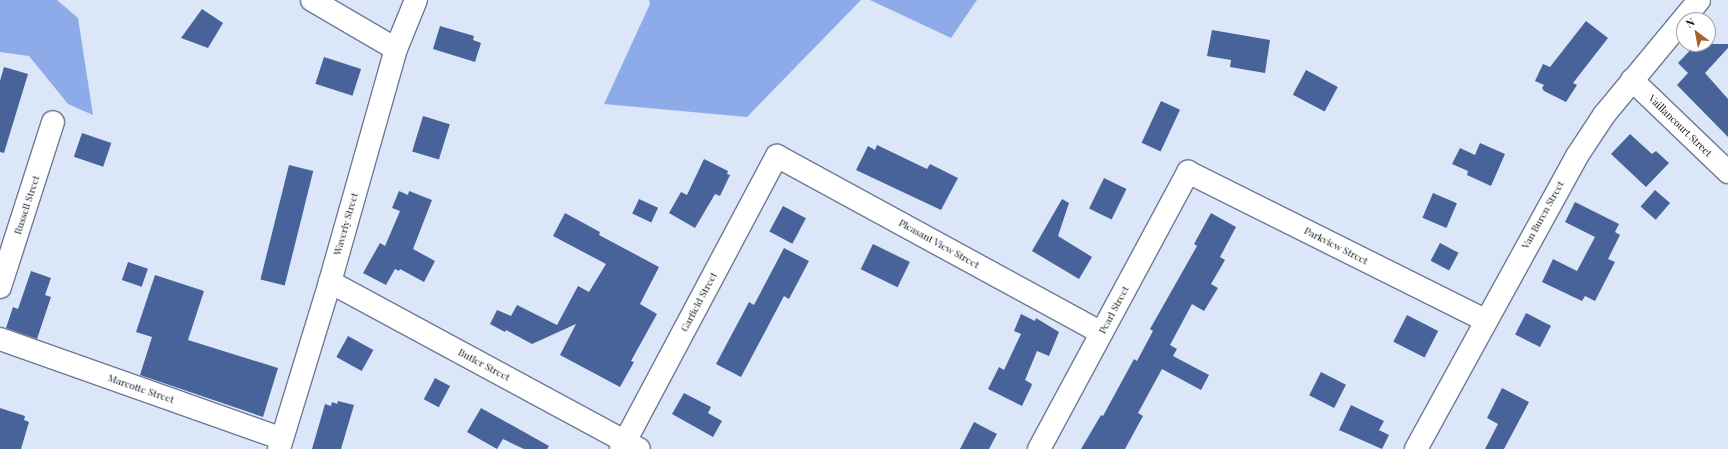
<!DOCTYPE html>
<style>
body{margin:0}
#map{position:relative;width:1728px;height:449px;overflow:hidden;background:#dce6f9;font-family:"Playfair Display",serif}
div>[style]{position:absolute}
.forest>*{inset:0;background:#8dabe8}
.building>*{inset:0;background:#48639a;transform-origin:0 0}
.roads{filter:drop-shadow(1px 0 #6c7a96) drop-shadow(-1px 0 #6c7a96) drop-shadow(0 1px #6c7a96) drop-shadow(0 -1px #6c7a96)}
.minor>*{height:22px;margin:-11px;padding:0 11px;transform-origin:11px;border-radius:11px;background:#fff}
span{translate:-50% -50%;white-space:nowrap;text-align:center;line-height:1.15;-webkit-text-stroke:3px #fff;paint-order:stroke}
.street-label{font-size:10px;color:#0a101a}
.north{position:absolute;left:1676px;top:12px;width:40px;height:40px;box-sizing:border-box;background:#fff;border:1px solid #9d9fa3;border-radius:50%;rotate:328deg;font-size:11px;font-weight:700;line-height:16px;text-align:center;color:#0a101a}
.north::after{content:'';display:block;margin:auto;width:14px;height:18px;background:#a56131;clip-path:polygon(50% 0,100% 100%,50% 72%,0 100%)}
</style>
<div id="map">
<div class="forest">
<div style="clip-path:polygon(0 0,57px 0,78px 18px,93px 115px,68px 104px,29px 56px,0 52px)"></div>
<div style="clip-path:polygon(649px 0,861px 0,747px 117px,604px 104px,650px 4px)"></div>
<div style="clip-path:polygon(870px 0,977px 0,951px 38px)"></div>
</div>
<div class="building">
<div style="clip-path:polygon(202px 9px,223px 23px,208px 48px,181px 38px)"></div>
<div style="clip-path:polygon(1586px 21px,1608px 38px,1573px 83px,1577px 85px,1566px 102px,1544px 91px,1542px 88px,1544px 85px,1535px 81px,1543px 64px,1550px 67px)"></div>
<div style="clip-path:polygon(440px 26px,474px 36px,473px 40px,481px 43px,475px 62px,433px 49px)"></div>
<div style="clip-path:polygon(1212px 30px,1270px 40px,1265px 73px,1230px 67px,1231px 60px,1207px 56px)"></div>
<div style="clip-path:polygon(1696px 44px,1728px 44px,1728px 48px,1705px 73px,1728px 99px,1728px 137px,1677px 85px,1688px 73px,1678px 63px)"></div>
<div style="left:324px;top:57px;width:39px;height:28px;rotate:18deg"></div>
<div style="clip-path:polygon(4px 67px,28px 74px,4px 153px,0 152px,0 81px)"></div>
<div style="left:1306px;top:70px;width:36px;height:28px;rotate:28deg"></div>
<div style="left:1161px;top:101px;width:21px;height:46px;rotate:25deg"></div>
<div style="left:423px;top:116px;width:28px;height:37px;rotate:17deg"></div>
<div style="left:82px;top:133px;width:31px;height:25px;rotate:19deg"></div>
<div style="clip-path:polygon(1630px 134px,1652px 154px,1656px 151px,1669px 163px,1646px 187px,1611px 154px)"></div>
<div style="clip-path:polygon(1480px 143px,1505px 154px,1491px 186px,1467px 175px,1468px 171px,1452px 164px,1460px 148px,1475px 155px)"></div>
<div style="clip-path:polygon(877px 145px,927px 169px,930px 164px,958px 178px,941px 210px,856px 170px,868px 146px,875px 150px)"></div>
<div style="clip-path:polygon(704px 159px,728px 171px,727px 174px,730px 175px,720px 196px,715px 194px,695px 228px,669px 213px,681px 192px,687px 195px)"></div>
<div style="left:289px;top:165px;width:25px;height:118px;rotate:14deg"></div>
<div style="left:1104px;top:178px;width:25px;height:34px;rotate:26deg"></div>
<div style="left:1655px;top:190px;width:20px;height:22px;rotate:41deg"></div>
<div style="clip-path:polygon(399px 191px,408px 195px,409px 191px,432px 200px,413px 249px,435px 261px,424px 282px,400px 269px,399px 271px,395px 269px,386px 285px,363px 273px,380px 243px,385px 246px,400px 211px,392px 208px)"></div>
<div style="left:1433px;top:193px;width:26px;height:27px;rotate:23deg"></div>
<div style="left:639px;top:199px;width:21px;height:16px;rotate:25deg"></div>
<div style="clip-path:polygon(1062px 199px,1069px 203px,1058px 236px,1092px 257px,1079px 279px,1032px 251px)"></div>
<div style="clip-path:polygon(1575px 202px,1619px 224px,1615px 232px,1620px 235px,1608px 259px,1615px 262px,1595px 301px,1585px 296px,1582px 301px,1542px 282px,1553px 259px,1577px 271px,1595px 237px,1565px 222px)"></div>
<div style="left:783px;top:206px;width:26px;height:29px;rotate:28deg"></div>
<div style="clip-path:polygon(565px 213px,600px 232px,599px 235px,659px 267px,640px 304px,657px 314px,631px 361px,634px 362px,620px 387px,560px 355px,576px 324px,532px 344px,506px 330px,505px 332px,490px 324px,497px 310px,511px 316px,517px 305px,557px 325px,578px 286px,589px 292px,606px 264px,553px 236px)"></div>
<div style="clip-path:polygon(1211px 213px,1236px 227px,1220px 257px,1225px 260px,1211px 284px,1218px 288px,1204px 311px,1192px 304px,1170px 345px,1177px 349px,1173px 356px,1209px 375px,1201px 390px,1162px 369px,1138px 413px,1143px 416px,1125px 449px,1081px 449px,1101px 415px,1103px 416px,1134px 359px,1137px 361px,1153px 331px,1150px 329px,1197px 246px,1194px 244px)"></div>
<div style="left:1440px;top:243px;width:21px;height:20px;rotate:28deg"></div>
<div style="left:873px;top:244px;width:41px;height:28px;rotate:26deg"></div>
<div style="clip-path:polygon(784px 248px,809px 261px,789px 299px,784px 296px,741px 377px,716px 364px,749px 302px,754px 305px)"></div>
<div style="left:128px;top:262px;width:21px;height:19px;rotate:19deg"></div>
<div style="clip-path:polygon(31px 271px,51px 278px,45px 295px,51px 297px,37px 339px,6px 328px,13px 307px,18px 309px)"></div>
<div style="clip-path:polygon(155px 275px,204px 291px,188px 340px,278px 368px,263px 417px,140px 375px,152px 337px,136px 332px)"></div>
<div style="left:1526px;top:313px;width:28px;height:24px;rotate:27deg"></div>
<div style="clip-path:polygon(1021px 314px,1035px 321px,1036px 318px,1059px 332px,1049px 356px,1037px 351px,1025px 380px,1032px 384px,1031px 387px,1022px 406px,988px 389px,999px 367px,1004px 370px,1021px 334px,1014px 331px)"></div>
<div style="left:1407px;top:315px;width:35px;height:30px;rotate:27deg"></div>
<div style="left:348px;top:336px;width:29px;height:24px;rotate:29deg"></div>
<div style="left:1321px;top:372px;width:28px;height:26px;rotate:27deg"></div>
<div style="left:435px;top:378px;width:17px;height:24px;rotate:28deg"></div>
<div style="clip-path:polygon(1502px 388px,1529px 402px,1504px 449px,1485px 449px,1498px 424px,1487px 418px)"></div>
<div style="clip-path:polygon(684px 393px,711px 407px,708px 413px,722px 421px,713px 437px,672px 414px)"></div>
<div style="clip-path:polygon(338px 401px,354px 405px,341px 449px,312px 449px,325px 404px,331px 406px,332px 402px,337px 404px)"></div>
<div style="clip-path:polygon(1351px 405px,1384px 421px,1379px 430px,1389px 435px,1382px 449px,1339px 430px)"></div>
<div style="clip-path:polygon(0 408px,25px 416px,24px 420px,29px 422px,21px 449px,0 449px)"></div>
<div style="clip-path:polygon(481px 408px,549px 446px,547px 449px,524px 449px,503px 439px,497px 449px,467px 432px)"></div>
<div style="clip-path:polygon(974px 422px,997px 434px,989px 449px,960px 449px)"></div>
</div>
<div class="roads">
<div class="minor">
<div style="left:312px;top:0;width:97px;rotate:30.3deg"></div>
<div style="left:1632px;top:80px;width:133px;rotate:43.8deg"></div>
<div style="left:330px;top:282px;width:351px;rotate:28.4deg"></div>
<div style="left:0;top:287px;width:173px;rotate:-72.2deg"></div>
<div style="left:0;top:339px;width:299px;rotate:19.5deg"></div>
<div style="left:279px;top:449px;width:175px;rotate:-73deg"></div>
<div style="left:330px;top:282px;width:242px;rotate:-74.2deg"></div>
<div style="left:396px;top:49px;width:53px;rotate:-67.8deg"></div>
<div style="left:621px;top:449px;width:332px;rotate:-62deg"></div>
<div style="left:777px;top:156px;width:369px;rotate:28.6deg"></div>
<div style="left:1039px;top:449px;width:315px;rotate:-61.7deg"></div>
<div style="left:1188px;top:172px;width:332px;rotate:26.5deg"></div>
<div style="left:1416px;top:449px;width:334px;rotate:-61.2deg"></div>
<div style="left:1577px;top:156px;width:49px;rotate:-56.6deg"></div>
<div style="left:1604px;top:115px;width:149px;rotate:-50.4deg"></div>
</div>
</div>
<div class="street-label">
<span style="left:1680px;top:126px;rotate:44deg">Vaillancourt Street</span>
<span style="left:27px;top:205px;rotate:-72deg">Russell Street</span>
<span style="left:1543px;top:215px;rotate:-61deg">Van Buren Street</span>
<span style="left:346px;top:224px;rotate:-74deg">Waverly Street</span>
<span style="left:939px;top:244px;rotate:29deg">Pleasant View Street</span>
<span style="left:1336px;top:246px;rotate:27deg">Parkview Street</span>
<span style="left:699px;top:302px;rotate:-62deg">Garfield Street</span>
<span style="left:1114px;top:310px;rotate:-62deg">Pearl Street</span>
<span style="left:484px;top:365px;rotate:28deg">Butler Street</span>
<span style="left:141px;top:389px;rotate:19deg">Marcotte Street</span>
</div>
<div class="north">N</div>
</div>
